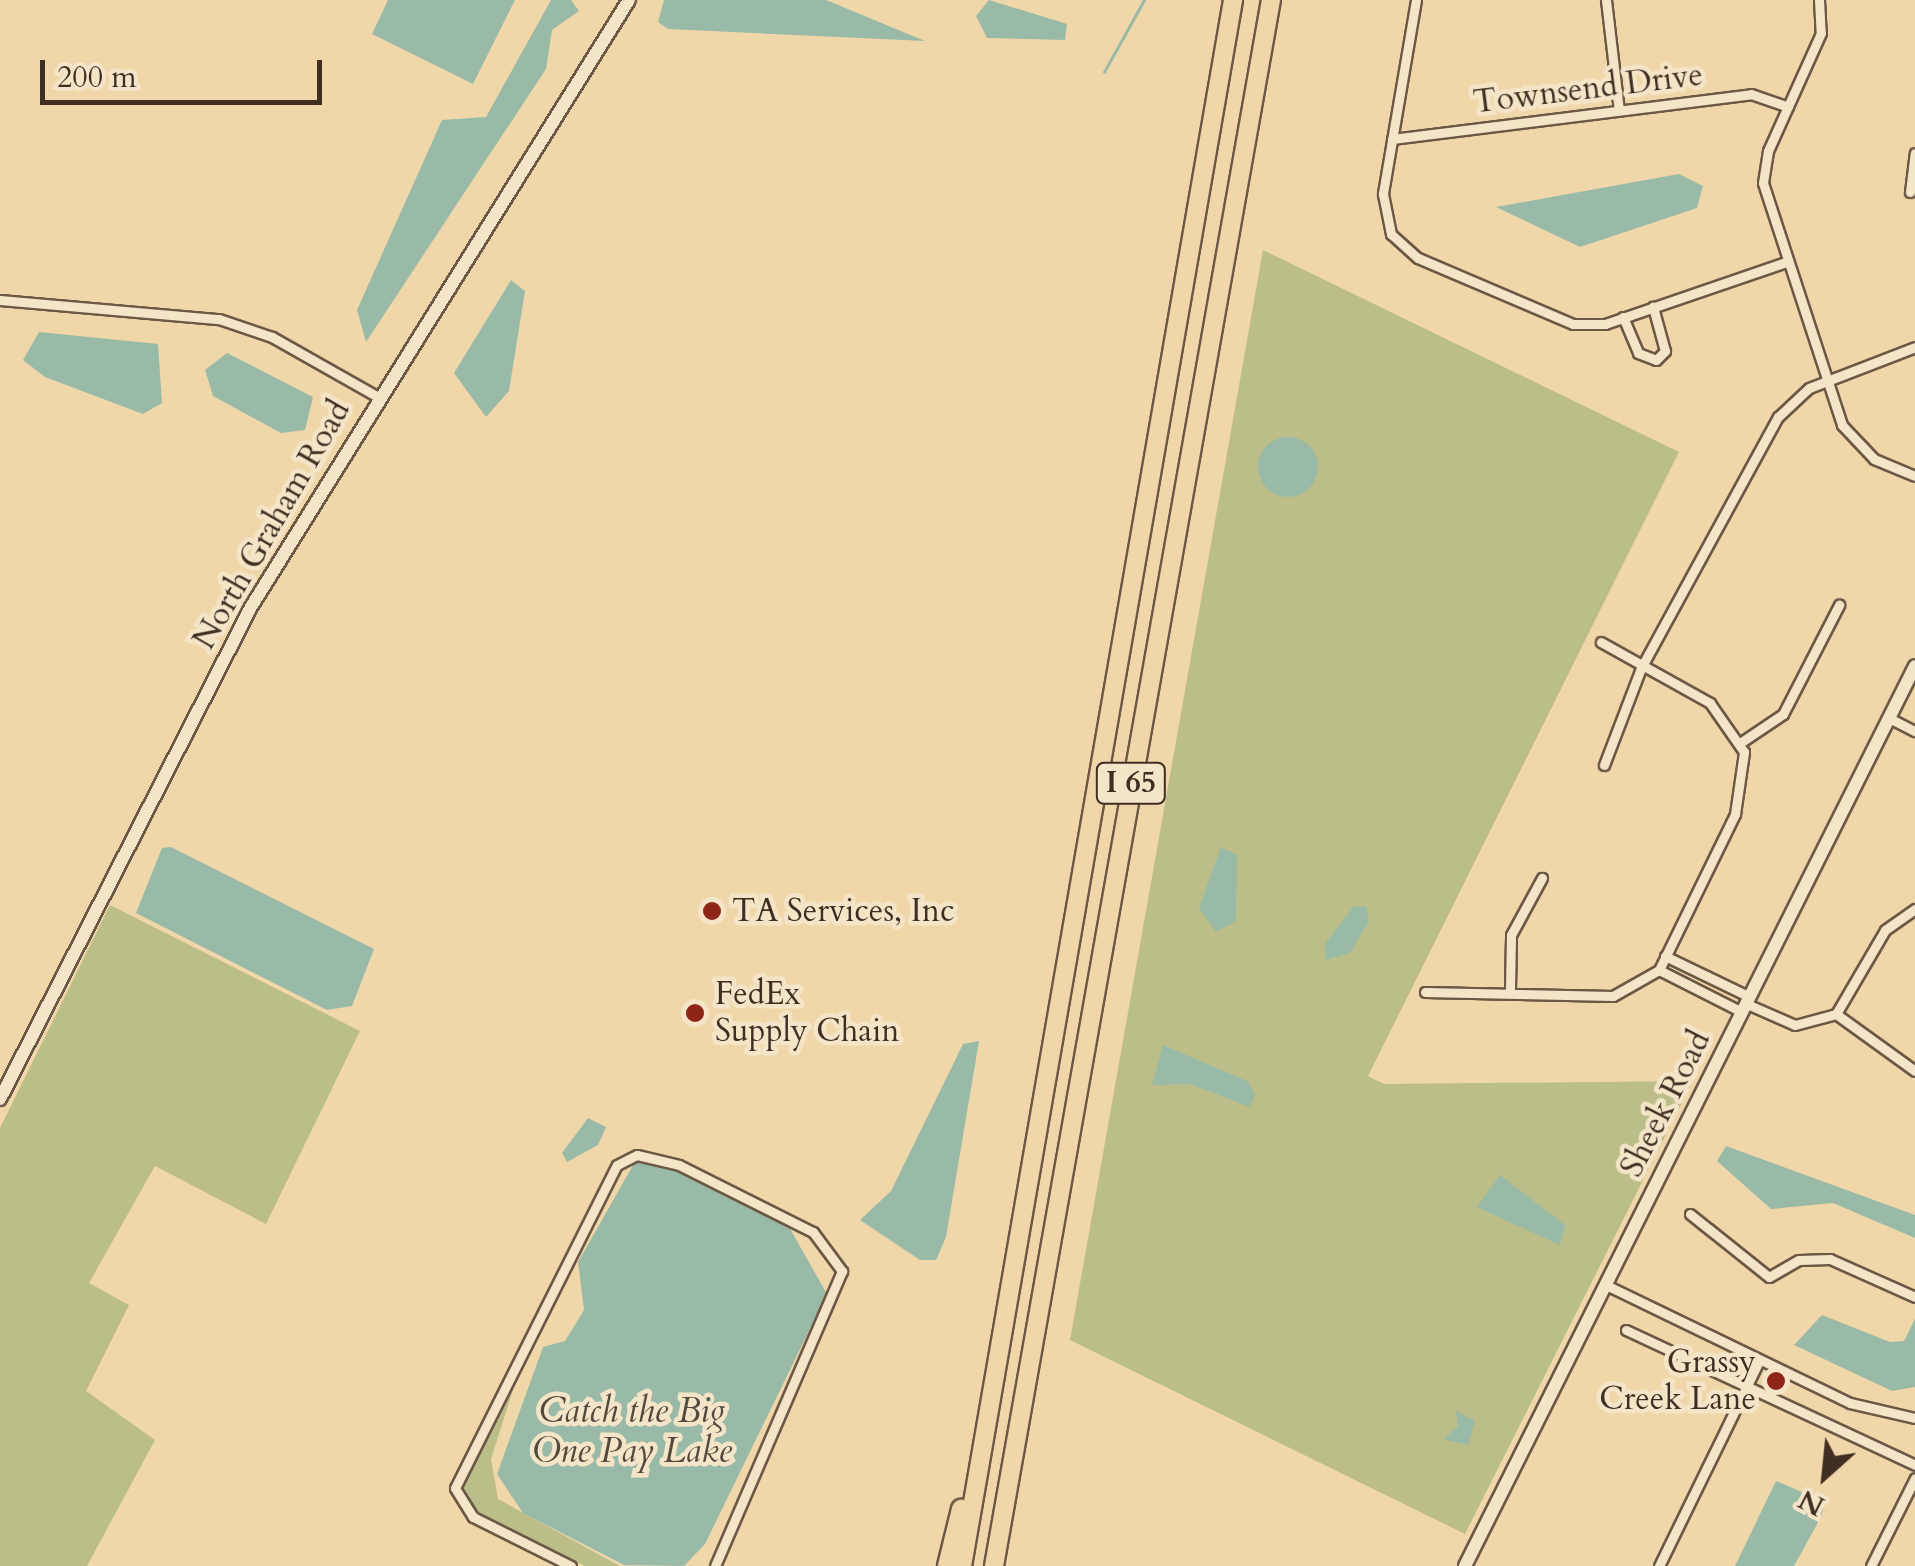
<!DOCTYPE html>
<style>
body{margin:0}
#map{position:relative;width:1915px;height:1566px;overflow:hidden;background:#f0d7aa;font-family:Cardo,serif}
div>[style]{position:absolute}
.green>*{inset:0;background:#bbbe88}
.water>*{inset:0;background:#9abaa8}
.round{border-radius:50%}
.stream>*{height:2.5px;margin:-1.25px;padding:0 1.25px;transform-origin:1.25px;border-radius:1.25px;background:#9abaa8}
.roads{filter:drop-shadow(2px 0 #6c5845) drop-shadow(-2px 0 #6c5845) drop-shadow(0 2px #6c5845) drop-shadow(0 -2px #6c5845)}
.street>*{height:9px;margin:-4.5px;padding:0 4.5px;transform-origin:4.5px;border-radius:4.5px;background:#f5e5c8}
.secondary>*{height:12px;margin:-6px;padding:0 6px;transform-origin:6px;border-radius:6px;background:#f5e5c8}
.highway>*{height:18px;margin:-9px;padding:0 9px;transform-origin:9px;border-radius:9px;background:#f0d7aa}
.dots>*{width:28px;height:28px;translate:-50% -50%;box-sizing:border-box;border:5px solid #f5e5c8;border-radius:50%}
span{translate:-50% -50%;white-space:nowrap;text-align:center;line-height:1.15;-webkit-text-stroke:9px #f5e5c8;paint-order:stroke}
.shield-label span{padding:2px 8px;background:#f5e5c8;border:2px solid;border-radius:8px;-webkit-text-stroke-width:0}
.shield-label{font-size:30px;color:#402e23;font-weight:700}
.street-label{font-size:32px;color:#402e23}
.poi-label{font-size:32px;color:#402e23}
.left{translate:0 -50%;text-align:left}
.right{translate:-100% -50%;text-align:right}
.water-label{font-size:35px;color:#524a3e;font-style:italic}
.north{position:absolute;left:1775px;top:1426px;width:100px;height:100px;-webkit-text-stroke:8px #f5e5c8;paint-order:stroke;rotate:207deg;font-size:28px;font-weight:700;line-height:40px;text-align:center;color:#402e23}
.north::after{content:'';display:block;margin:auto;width:35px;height:45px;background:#402e23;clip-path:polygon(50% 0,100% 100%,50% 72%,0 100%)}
.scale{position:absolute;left:40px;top:60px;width:282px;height:45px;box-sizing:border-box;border:5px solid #402e23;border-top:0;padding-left:12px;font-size:30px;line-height:35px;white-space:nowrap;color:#402e23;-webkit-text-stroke:8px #f5e5c8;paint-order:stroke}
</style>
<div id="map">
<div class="green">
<div style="clip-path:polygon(1263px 250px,1679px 452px,1368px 1076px,1384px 1084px,1693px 1081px,1465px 1534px,1070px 1340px)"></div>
<div style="clip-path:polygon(110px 905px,360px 1031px,266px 1224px,155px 1166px,89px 1283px,129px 1305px,86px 1391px,155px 1440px,87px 1566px,0 1566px,0 1128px)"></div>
<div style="clip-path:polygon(519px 1371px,491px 1459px,498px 1499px,620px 1566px,585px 1566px,476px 1511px,460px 1494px)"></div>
</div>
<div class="water">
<div style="clip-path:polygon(388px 0,515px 0,473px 84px,372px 34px)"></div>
<div style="clip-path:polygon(551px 0,571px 0,579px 11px,552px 30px,546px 69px,366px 342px,357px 310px,442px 120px,486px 117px)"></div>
<div style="clip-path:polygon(664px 0,826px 0,925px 41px,668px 29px,658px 22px)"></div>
<div style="clip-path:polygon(989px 0,1067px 24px,1065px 40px,987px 38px,976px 16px)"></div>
<div style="clip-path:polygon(1679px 174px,1703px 186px,1697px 208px,1580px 247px,1496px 207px)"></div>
<div style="clip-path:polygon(511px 280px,525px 291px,509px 391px,486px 417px,454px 373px)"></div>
<div style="clip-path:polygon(39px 332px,158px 344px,162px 403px,143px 414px,45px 377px,23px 360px)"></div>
<div style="clip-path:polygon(227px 353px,313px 397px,305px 430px,281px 433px,213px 396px,205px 370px)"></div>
<div class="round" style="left:1258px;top:437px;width:60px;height:60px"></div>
<div style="clip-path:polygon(171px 847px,374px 949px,352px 1006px,327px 1010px,136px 913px,162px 848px)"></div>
<div style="clip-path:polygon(1221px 847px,1237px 855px,1236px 921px,1216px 932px,1199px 908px)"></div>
<div style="clip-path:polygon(1354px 906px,1366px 907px,1369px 921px,1350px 953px,1326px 960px,1325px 944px)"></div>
<div style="clip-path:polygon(979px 1041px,946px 1237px,936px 1260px,920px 1260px,860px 1220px,891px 1191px,963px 1044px)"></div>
<div style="clip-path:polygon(1163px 1045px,1247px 1081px,1255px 1094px,1250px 1107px,1190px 1084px,1152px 1085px)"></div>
<div style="clip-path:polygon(588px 1118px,606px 1127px,598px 1145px,567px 1162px,562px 1153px)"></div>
<div style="clip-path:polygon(1726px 1146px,1915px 1215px,1915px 1238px,1833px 1203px,1771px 1209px,1717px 1161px)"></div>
<div style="clip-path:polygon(636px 1160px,682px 1171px,789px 1227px,827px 1294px,705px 1544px,684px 1566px,624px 1565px,523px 1513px,497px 1474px,543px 1347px,565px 1341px,584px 1310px,578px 1262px)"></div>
<div style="clip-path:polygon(1500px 1175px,1565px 1225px,1560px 1245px,1477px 1207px)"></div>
<div style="clip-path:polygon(1822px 1315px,1890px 1342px,1904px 1341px,1915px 1319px,1915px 1387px,1892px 1391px,1794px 1345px)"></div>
<div style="clip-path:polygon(1456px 1411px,1475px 1421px,1468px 1445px,1444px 1439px,1458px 1426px)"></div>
<div style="clip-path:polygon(1776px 1481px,1825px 1502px,1821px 1517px,1794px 1566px,1735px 1566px)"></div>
</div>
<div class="stream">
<div style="left:1104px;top:72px;width:82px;rotate:-60.9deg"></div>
</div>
<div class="roads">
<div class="street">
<div style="left:1416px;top:0;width:197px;rotate:99.7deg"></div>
<div style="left:1383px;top:194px;width:41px;rotate:78.7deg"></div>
<div style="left:1391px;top:234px;width:36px;rotate:42deg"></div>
<div style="left:1418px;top:258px;width:168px;rotate:23.1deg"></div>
<div style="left:1573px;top:324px;width:32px"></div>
<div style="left:1605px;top:324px;width:191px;rotate:-18.9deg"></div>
<div style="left:1606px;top:0;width:111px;rotate:83.3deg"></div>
<div style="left:1819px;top:0;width:33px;rotate:87deg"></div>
<div style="left:1821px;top:33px;width:129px;rotate:114.2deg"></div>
<div style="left:1768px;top:151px;width:32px;rotate:99deg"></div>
<div style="left:1763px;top:183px;width:255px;rotate:71.9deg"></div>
<div style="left:1842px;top:425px;width:47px;rotate:46.7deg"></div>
<div style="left:1874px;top:459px;width:44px;rotate:22.5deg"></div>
<div style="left:1392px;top:139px;width:362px;rotate:-7.1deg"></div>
<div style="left:1751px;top:94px;width:39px;rotate:19deg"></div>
<div style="left:1910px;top:192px;width:39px;rotate:-83deg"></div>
<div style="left:0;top:300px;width:220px;rotate:5deg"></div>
<div style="left:219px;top:319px;width:56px;rotate:18.8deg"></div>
<div style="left:272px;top:337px;width:122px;rotate:29.5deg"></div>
<div style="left:1623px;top:317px;width:39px;rotate:67deg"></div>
<div style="left:1638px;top:353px;width:19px;rotate:21deg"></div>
<div style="left:1656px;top:360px;width:13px;rotate:-45deg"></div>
<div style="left:1665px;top:351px;width:46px;rotate:-105.3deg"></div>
<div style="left:1889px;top:718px;width:29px;rotate:27deg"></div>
<div style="left:1740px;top:743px;width:52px;rotate:-34deg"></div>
<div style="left:1783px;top:714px;width:123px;rotate:-62.8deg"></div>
<div style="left:1604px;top:765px;width:104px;rotate:-69.1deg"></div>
<div style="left:1641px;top:668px;width:286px;rotate:-61.4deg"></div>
<div style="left:1778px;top:417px;width:42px;rotate:-43.1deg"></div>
<div style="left:1809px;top:388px;width:114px;rotate:-21.1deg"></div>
<div style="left:1665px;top:956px;width:94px;rotate:25.8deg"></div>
<div style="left:1659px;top:970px;width:93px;rotate:26.8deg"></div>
<div style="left:1510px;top:989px;width:54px;rotate:-88.9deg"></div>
<div style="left:1511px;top:935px;width:65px;rotate:-61.5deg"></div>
<div style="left:1425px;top:992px;width:188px;rotate:1.2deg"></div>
<div style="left:1613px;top:996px;width:53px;rotate:-29.5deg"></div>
<div style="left:1659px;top:970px;width:174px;rotate:-64deg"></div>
<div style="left:1735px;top:814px;width:63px;rotate:-81.7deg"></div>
<div style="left:1744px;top:752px;width:60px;rotate:-124.8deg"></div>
<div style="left:1710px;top:703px;width:125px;rotate:-150.8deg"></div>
<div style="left:1747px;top:1004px;width:52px;rotate:23.6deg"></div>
<div style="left:1795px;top:1025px;width:42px;rotate:-15deg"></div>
<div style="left:1836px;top:1014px;width:97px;rotate:-59.7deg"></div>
<div style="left:1885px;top:930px;width:37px;rotate:-35deg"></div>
<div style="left:1836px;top:1014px;width:97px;rotate:35.8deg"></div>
<div style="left:1690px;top:1214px;width:101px;rotate:38.6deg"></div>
<div style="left:1769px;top:1277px;width:34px;rotate:-30deg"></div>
<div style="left:1799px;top:1260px;width:31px;rotate:-2deg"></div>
<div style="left:1830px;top:1259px;width:93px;rotate:24.1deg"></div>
<div style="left:1606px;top:1285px;width:271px;rotate:25.8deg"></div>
<div style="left:1850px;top:1403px;width:67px;rotate:13deg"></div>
<div style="left:1626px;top:1330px;width:319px;rotate:25deg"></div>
<div style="left:571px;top:1566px;width:110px;rotate:-153.4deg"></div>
<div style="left:473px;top:1517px;width:34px;rotate:-122deg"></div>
<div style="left:455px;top:1488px;width:361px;rotate:-63.4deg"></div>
<div style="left:617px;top:1165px;width:22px;rotate:-27deg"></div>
<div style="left:637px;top:1155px;width:43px;rotate:13.4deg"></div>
<div style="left:679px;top:1165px;width:150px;rotate:26.6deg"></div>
<div style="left:813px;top:1232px;width:49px;rotate:53.4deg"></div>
<div style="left:842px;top:1271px;width:321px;rotate:113.3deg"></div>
<div style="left:1659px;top:1566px;width:228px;rotate:-64deg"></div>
<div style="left:1871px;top:1566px;width:98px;rotate:-63.4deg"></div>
</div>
<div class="secondary">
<div style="left:0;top:1099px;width:552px;rotate:-62.97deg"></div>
<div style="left:251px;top:607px;width:715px;rotate:-58.09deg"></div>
<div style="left:1465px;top:1566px;width:1006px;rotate:-63.43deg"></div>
</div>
<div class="highway">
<div style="left:947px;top:1566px;width:59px;rotate:-76.2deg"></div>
<div style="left:962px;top:1566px;width:1589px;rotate:-80.18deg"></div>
<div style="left:994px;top:1566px;width:1590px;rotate:-79.97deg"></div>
</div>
</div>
<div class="dots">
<div style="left:712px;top:911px;background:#8f2418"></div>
<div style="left:695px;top:1013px;background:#8f2418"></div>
<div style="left:1776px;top:1381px;background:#8f2418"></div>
</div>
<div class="shield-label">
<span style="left:1131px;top:783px">I 65</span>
</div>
<div class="street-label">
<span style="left:1588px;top:89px;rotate:-7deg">Townsend Drive</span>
<span style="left:272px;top:525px;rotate:-60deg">North Graham Road</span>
<span style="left:1666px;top:1104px;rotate:-63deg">Sheek Road</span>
</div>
<div class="poi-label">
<span class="left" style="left:732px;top:911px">TA Services, Inc</span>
<span class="left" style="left:715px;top:1013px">FedEx<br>Supply Chain</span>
<span class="right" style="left:1756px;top:1381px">Grassy<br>Creek Lane</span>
</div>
<div class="water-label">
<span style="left:632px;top:1431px">Catch the Big<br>One Pay Lake</span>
</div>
<div class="north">N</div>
<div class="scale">200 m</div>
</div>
